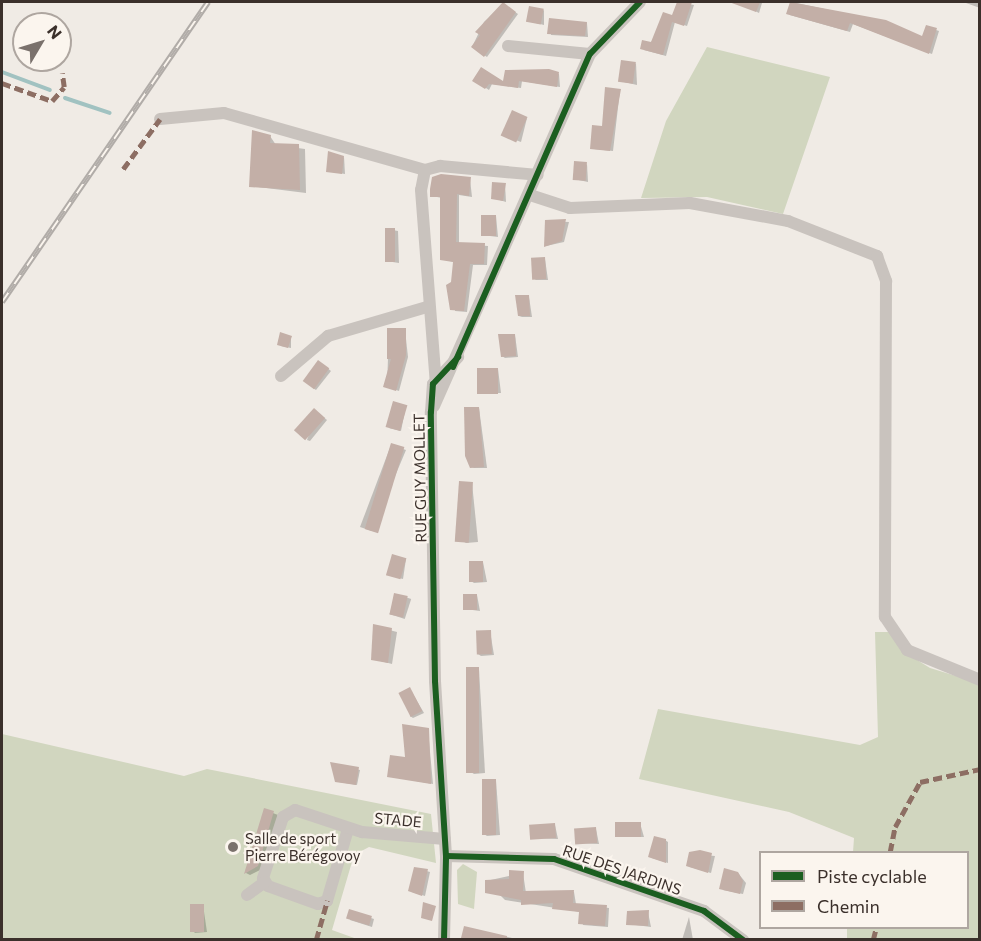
<!DOCTYPE html>
<meta charset="utf-8">
<style>
body{margin:0}
#map{position:relative;width:981px;height:941px;overflow:hidden;background:#f0ebe5;font-family:Commissioner,sans-serif}
div>[style]{position:absolute}
.green>*{inset:0;background:#d1d6bf}
.shadow>*{inset:0;background:#0003;transform-origin:0 0}
.stream>*{height:4px;margin:-2px;padding:0 2px;transform-origin:2px;border-radius:2px;background:#a1c2c1}
.building>*{inset:0;background:#c3afa7;transform-origin:0 0}
.minor>*{height:12px;margin:-6px;padding:0 6px;transform-origin:6px;border-radius:6px;background:#c9c3be}
.rail>*{height:6px;margin-top:-3px;transform-origin:0;background:repeating-linear-gradient(90deg,#fbf5ee 0 11px,#b1aca8 0 22px);box-sizing:border-box;border-block:2px solid #b1aca8}
.quiet>*{height:4.5px;margin-top:-2.25px;transform-origin:0;background:repeating-linear-gradient(90deg,#8d6e63 0 9px,transparent 0 13.5px)}
.cycleway>*{height:6px;margin:-3px;padding:0 3px;transform-origin:3px;border-radius:3px;background:#1b5e20}
.dots>*{width:16px;height:16px;translate:-50% -50%;box-sizing:border-box;border:3px solid #fbf5ee;border-radius:50%}
span{translate:-50% -50%;white-space:nowrap;text-align:center;line-height:1.15;-webkit-text-stroke:4.5px #fbf5ee;paint-order:stroke}
.street-label{font-size:15px;color:#3b302b}
.poi-label{font-size:15px;color:#3b302b}
.left{translate:0 -50%;text-align:left}
.frame{position:absolute;inset:0;border:3px solid #3b302b;pointer-events:none}
.legend{position:absolute;left:759px;top:851px;width:210px;height:78px;box-sizing:border-box;background:#fbf5ee;border:2px solid #aea6a0;margin:0;padding:8px 10px;list-style:none;font-size:18px;color:#3b302b}
.legend li{display:flex;align-items:center;gap:12px;height:30px}
.legend b{width:30px;border:2px solid #aea6a0}
.north{position:absolute;left:12px;top:12px;width:60px;height:60px;box-sizing:border-box;background:#fbf5ee;border:2px solid #aea6a0;border-radius:50%;rotate:52deg;font-size:16px;font-weight:700;line-height:24px;text-align:center;color:#3b302b}
.north::after{content:'';display:block;margin:auto;width:21px;height:27px;background:#7a716c;clip-path:polygon(50% 0,100% 100%,50% 72%,0 100%)}
</style>
<div id="map">
<div class="green">
<div style="clip-path:polygon(707px 47px,830px 77px,783px 214px,707px 197px,641px 198px,666px 121px)"></div>
<div style="clip-path:polygon(875px 632px,889px 632px,909px 655px,930px 668px,979px 683px,979px 939px,847px 939px,847px 928px,968px 928px,968px 852px,853px 852px,854px 838px,789px 812px,639px 779px,658px 709px,860px 745px,878px 737px)"></div>
<div style="clip-path:polygon(2px 734px,184px 776px,207px 769px,431px 814px,436px 863px,369px 847px,354px 855px,332px 930px,357px 939px,2px 939px)"></div>
<div style="clip-path:polygon(463px 864px,477px 872px,474px 909px,458px 904px,457px 870px)"></div>
</div>
<div class="shadow">
<div style="clip-path:polygon(678px 2px,694px 5px,687px 26px,675px 22px,666px 56px,644px 50px,673px 17px)"></div>
<div style="clip-path:polygon(737px 2px,759px 2px,762px 3px,759px 13px)"></div>
<div style="clip-path:polygon(792px 2px,885px 22px,923px 38px,927px 27px,939px 31px,932px 54px,853px 24px,850px 32px,790px 15px)"></div>
<div style="clip-path:polygon(963px 2px,980px 2px,980px 8px,966px 3px)"></div>
<div style="clip-path:polygon(503px 4px,518px 14px,487px 57px,472px 47px,484px 22px)"></div>
<div style="clip-path:polygon(544px 10px,544px 25px,528px 21px)"></div>
<div style="clip-path:polygon(551px 19px,587px 23px,588px 37px,551px 35px)"></div>
<div style="clip-path:polygon(636px 63px,637px 85px,620px 81px)"></div>
<div style="clip-path:polygon(506px 71px,559px 74px,560px 87px,522px 81px,521px 88px,492px 84px,489px 90px,474px 80px,504px 83px)"></div>
<div style="clip-path:polygon(620px 90px,613px 151px,594px 149px,604px 128px)"></div>
<div style="clip-path:polygon(527px 118px,521px 142px,507px 137px)"></div>
<div style="clip-path:polygon(270px 136px,276px 145px,305px 149px,306px 193px,251px 186px)"></div>
<div style="clip-path:polygon(344px 157px,345px 174px,327px 171px)"></div>
<div style="clip-path:polygon(587px 164px,588px 182px,574px 179px)"></div>
<div style="clip-path:polygon(470px 179px,472px 197px,459px 195px,459px 244px,488px 246px,487px 265px,473px 265px,467px 312px,455px 311px,454px 262px,441px 259px,442px 198px,432px 196px)"></div>
<div style="clip-path:polygon(505px 184px,506px 202px,493px 198px)"></div>
<div style="clip-path:polygon(496px 216px,498px 237px,482px 235px)"></div>
<div style="clip-path:polygon(546px 221px,569px 222px,564px 242px,546px 246px)"></div>
<div style="clip-path:polygon(387px 229px,398px 231px,399px 263px,386px 261px)"></div>
<div style="clip-path:polygon(545px 259px,548px 280px,536px 280px,533px 278px)"></div>
<div style="clip-path:polygon(529px 297px,532px 317px,522px 317px,519px 316px)"></div>
<div style="clip-path:polygon(405px 330px,408px 357px,399px 391px,387px 387px,388px 358px)"></div>
<div style="clip-path:polygon(515px 335px,518px 357px,505px 358px,502px 356px)"></div>
<div style="clip-path:polygon(291px 337px,291px 348px,281px 346px)"></div>
<div style="clip-path:polygon(321px 363px,331px 371px,316px 390px,313px 388px)"></div>
<div style="clip-path:polygon(498px 369px,501px 393px,480px 393px)"></div>
<div style="clip-path:polygon(406px 406px,401px 431px,389px 428px)"></div>
<div style="clip-path:polygon(479px 408px,487px 468px,474px 468px,472px 467px)"></div>
<div style="clip-path:polygon(317px 412px,327px 420px,310px 441px,307px 440px)"></div>
<div style="clip-path:polygon(391px 445px,406px 450px,372px 531px,360px 527px)"></div>
<div style="clip-path:polygon(472px 483px,478px 542px,466px 543px,463px 541px)"></div>
<div style="clip-path:polygon(406px 559px,403px 579px,391px 576px)"></div>
<div style="clip-path:polygon(483px 562px,487px 582px,474px 583px,471px 581px)"></div>
<div style="left:396px;top:594px;width:16px;height:21px;rotate:18deg"></div>
<div style="clip-path:polygon(477px 595px,480px 611px,465px 609px)"></div>
<div style="clip-path:polygon(374px 626px,397px 632px,392px 664px,373px 659px)"></div>
<div style="clip-path:polygon(490px 631px,494px 655px,481px 656px,478px 654px)"></div>
<div style="clip-path:polygon(479px 669px,485px 773px,474px 774px,471px 772px)"></div>
<div style="clip-path:polygon(410px 689px,424px 713px,413px 718px,410px 716px)"></div>
<div style="clip-path:polygon(428px 730px,433px 784px,388px 776px,406px 759px)"></div>
<div style="clip-path:polygon(331px 764px,360px 770px,357px 785px,339px 782px)"></div>
<div style="clip-path:polygon(496px 780px,500px 835px,487px 836px,484px 834px)"></div>
<div style="clip-path:polygon(265px 810px,278px 815px,262px 869px,250px 875px,246px 873px)"></div>
<div style="clip-path:polygon(640px 823px,644px 837px,617px 837px)"></div>
<div style="clip-path:polygon(555px 825px,558px 839px,531px 838px)"></div>
<div style="clip-path:polygon(596px 829px,599px 844px,576px 843px)"></div>
<div style="clip-path:polygon(665px 840px,668px 842px,668px 863px,652px 858px)"></div>
<div style="clip-path:polygon(691px 854px,715px 856px,711px 873px,690px 867px)"></div>
<div style="clip-path:polygon(416px 868px,430px 872px,425px 896px,412px 892px)"></div>
<div style="clip-path:polygon(523px 873px,526px 893px,574px 892px,576px 904px,609px 908px,608px 927px,583px 925px,581px 912px,505px 900px,486px 881px)"></div>
<div style="clip-path:polygon(738px 873px,746px 883px,743px 894px,723px 890px)"></div>
<div style="clip-path:polygon(203px 905px,207px 932px,195px 933px,193px 931px)"></div>
<div style="clip-path:polygon(350px 911px,374px 919px,372px 927px,350px 920px)"></div>
<div style="clip-path:polygon(648px 912px,651px 927px,628px 924px)"></div>
<div style="clip-path:polygon(689px 917px,693px 940px,682px 940px)"></div>
<div style="clip-path:polygon(465px 927px,516px 939px,517px 940px,467px 940px)"></div>
</div>
<div class="stream">
<div style="left:2px;top:72px;width:51px;rotate:20.6deg"></div>
<div style="left:65px;top:98px;width:47px;rotate:18.4deg"></div>
</div>
<div class="building">
<div style="clip-path:polygon(503px 2px,516px 12px,484px 57px,471px 47px,480px 35px,475px 32px)"></div>
<div style="clip-path:polygon(677px 2px,692px 2px,684px 26px,672px 22px,663px 55px,640px 49px,642px 40px,651px 42px,663px 12px,672px 15px)"></div>
<div style="clip-path:polygon(729px 2px,760px 2px,756px 12px)"></div>
<div style="clip-path:polygon(790px 2px,886px 20px,922px 36px,926px 25px,937px 28px,929px 54px,850px 23px,847px 31px,786px 14px)"></div>
<div style="left:529px;top:6px;width:15px;height:16px;rotate:11deg"></div>
<div style="clip-path:polygon(549px 18px,587px 22px,585px 36px,547px 34px)"></div>
<div style="left:621px;top:60px;width:15px;height:22px;rotate:8deg"></div>
<div style="clip-path:polygon(481px 67px,503px 81px,505px 70px,549px 69px,559px 72px,557px 87px,519px 81px,518px 88px,489px 84px,485px 89px,472px 81px)"></div>
<div style="clip-path:polygon(605px 87px,621px 89px,610px 151px,590px 149px,592px 125px,602px 126px)"></div>
<div style="left:512px;top:110px;width:17px;height:28px;rotate:24deg"></div>
<div style="clip-path:polygon(252px 130px,271px 135px,270px 143px,299px 144px,300px 190px,249px 187px)"></div>
<div style="clip-path:polygon(328px 151px,344px 156px,342px 174px,326px 172px)"></div>
<div style="left:574px;top:161px;width:13px;height:19px;rotate:4deg"></div>
<div style="clip-path:polygon(441px 174px,471px 177px,469px 196px,457px 194px,456px 242px,485px 243px,484px 264px,470px 264px,464px 311px,450px 310px,446px 285px,451px 282px,453px 262px,440px 260px,440px 197px,430px 197px,430px 189px,432px 177px)"></div>
<div style="clip-path:polygon(492px 182px,506px 183px,503px 201px,491px 199px)"></div>
<div style="left:481px;top:215px;width:15px;height:21px"></div>
<div style="clip-path:polygon(566px 219px,562px 241px,544px 247px,545px 220px)"></div>
<div style="left:385px;top:228px;width:10px;height:34px"></div>
<div style="left:545px;top:257px;width:22px;height:14px;rotate:87deg"></div>
<div style="clip-path:polygon(515px 295px,529px 295px,530px 316px,518px 316px)"></div>
<div style="clip-path:polygon(387px 328px,406px 328px,406px 355px,396px 391px,383px 387px,391px 359px,387px 359px)"></div>
<div style="clip-path:polygon(280px 332px,292px 336px,288px 348px,277px 345px)"></div>
<div style="clip-path:polygon(498px 334px,515px 334px,516px 356px,501px 357px)"></div>
<div style="left:318px;top:360px;width:14px;height:26px;rotate:36deg"></div>
<div style="left:477px;top:368px;width:21px;height:26px"></div>
<div style="left:393px;top:401px;width:15px;height:27px;rotate:16deg"></div>
<div style="clip-path:polygon(464px 407px,479px 407px,484px 467px,470px 468px,465px 456px)"></div>
<div style="left:314px;top:408px;width:15px;height:30px;rotate:42deg"></div>
<div style="left:391px;top:443px;width:14px;height:90px;rotate:17deg"></div>
<div style="left:459px;top:481px;width:14px;height:61px;rotate:4deg"></div>
<div style="left:392px;top:554px;width:15px;height:22px;rotate:16deg"></div>
<div style="left:469px;top:561px;width:14px;height:21px"></div>
<div style="left:394px;top:593px;width:14px;height:22px;rotate:12deg"></div>
<div style="left:463px;top:594px;width:14px;height:16px"></div>
<div style="clip-path:polygon(373px 624px,392px 628px,388px 663px,371px 660px)"></div>
<div style="left:491px;top:630px;width:24px;height:15px;rotate:88deg"></div>
<div style="left:466px;top:667px;width:13px;height:106px"></div>
<div style="left:410px;top:687px;width:27px;height:13px;rotate:63deg"></div>
<div style="clip-path:polygon(402px 724px,429px 728px,431px 784px,387px 777px,390px 755px,405px 757px)"></div>
<div style="clip-path:polygon(330px 762px,359px 767px,356px 785px,335px 782px)"></div>
<div style="left:482px;top:779px;width:14px;height:56px"></div>
<div style="clip-path:polygon(264px 808px,274px 811px,258px 866px,244px 874px)"></div>
<div style="left:641px;top:822px;width:15px;height:26px;rotate:90deg"></div>
<div style="left:555px;top:823px;width:15px;height:26px;rotate:86deg"></div>
<div style="left:596px;top:827px;width:16px;height:22px;rotate:86deg"></div>
<div style="clip-path:polygon(654px 836px,666px 839px,666px 863px,648px 857px)"></div>
<div style="clip-path:polygon(700px 850px,712px 853px,708px 873px,686px 866px,689px 852px)"></div>
<div style="clip-path:polygon(414px 867px,428px 869px,422px 896px,408px 891px)"></div>
<div style="clip-path:polygon(724px 868px,738px 872px,743px 881px,740px 894px,719px 889px)"></div>
<div style="clip-path:polygon(509px 870px,524px 871px,523px 891px,574px 890px,573px 903px,607px 905px,605px 926px,578px 924px,579px 912px,552px 909px,553px 903px,521px 905px,521px 900px,485px 893px,485px 880px,509px 879px)"></div>
<div style="clip-path:polygon(423px 902px,436px 906px,432px 921px,421px 918px)"></div>
<div style="left:190px;top:904px;width:14px;height:28px"></div>
<div style="left:349px;top:909px;width:24px;height:10px;rotate:17deg"></div>
<div style="clip-path:polygon(649px 910px,648px 926px,626px 925px,627px 911px)"></div>
<div style="clip-path:polygon(464px 926px,507px 936px,507px 939px,461px 938px)"></div>
</div>
<div class="minor">
<div style="left:508px;top:46px;width:82px;rotate:5.6deg"></div>
<div style="left:160px;top:119px;width:64px;rotate:-5.4deg"></div>
<div style="left:224px;top:113px;width:209px;rotate:15.8deg"></div>
<div style="left:425px;top:170px;width:16px;rotate:-15deg"></div>
<div style="left:440px;top:166px;width:98px;rotate:5.2deg"></div>
<div style="left:425px;top:170px;width:20px;rotate:101deg"></div>
<div style="left:421px;top:190px;width:197px;rotate:85.6deg"></div>
<div style="left:530px;top:195px;width:42px;rotate:18deg"></div>
<div style="left:570px;top:208px;width:120px;rotate:-2.4deg"></div>
<div style="left:690px;top:203px;width:100px;rotate:10.4deg"></div>
<div style="left:788px;top:221px;width:96px;rotate:21.5deg"></div>
<div style="left:877px;top:256px;width:27px;rotate:70deg"></div>
<div style="left:886px;top:281px;width:336px;rotate:90.2deg"></div>
<div style="left:885px;top:617px;width:40px;rotate:56deg"></div>
<div style="left:907px;top:650px;width:79px;rotate:22.3deg"></div>
<div style="left:281px;top:376px;width:62px;rotate:-40.4deg"></div>
<div style="left:328px;top:336px;width:103px;rotate:-16.3deg"></div>
<div style="left:434px;top:406px;width:385px;rotate:-66.1deg"></div>
<div style="left:590px;top:54px;width:72px;rotate:-46.1deg"></div>
<div style="left:348px;top:829px;width:75px;rotate:106.3deg"></div>
<div style="left:327px;top:901px;width:9px;rotate:162deg"></div>
<div style="left:318px;top:904px;width:53px;rotate:-160.2deg"></div>
<div style="left:268px;top:886px;width:9px;rotate:-122deg"></div>
<div style="left:263px;top:878px;width:64px;rotate:-71.8deg"></div>
<div style="left:283px;top:817px;width:14px;rotate:-30deg"></div>
<div style="left:295px;top:810px;width:71px;rotate:18.2deg"></div>
<div style="left:362px;top:832px;width:83px;rotate:4.8deg"></div>
<div style="left:446px;top:856px;width:108px;rotate:1.6deg"></div>
<div style="left:554px;top:859px;width:159px;rotate:19.1deg"></div>
<div style="left:704px;top:911px;width:49px;rotate:36.6deg"></div>
<div style="left:247px;top:895px;width:22px;rotate:-36deg"></div>
<div style="left:444px;top:940px;width:84px;rotate:-88.6deg"></div>
<div style="left:446px;top:856px;width:175px;rotate:-93.6deg"></div>
<div style="left:435px;top:681px;width:269px;rotate:-90.9deg"></div>
<div style="left:431px;top:412px;width:28px;rotate:-86deg"></div>
<div style="left:433px;top:384px;width:37px;rotate:-47deg"></div>
</div>
<div class="rail">
<div style="left:2px;top:302px;width:364px;rotate:-55.5deg"></div>
</div>
<div class="quiet">
<div style="left:2px;top:83px;width:53px;rotate:19.8deg"></div>
<div style="left:52px;top:101px;width:18px;rotate:-49deg"></div>
<div style="left:64px;top:87px;width:14px;rotate:-98deg"></div>
<div style="left:123px;top:169px;width:62px;rotate:-53.5deg"></div>
<div style="left:890px;top:852px;width:25px;rotate:-79deg"></div>
<div style="left:895px;top:827px;width:51px;rotate:-60.9deg"></div>
<div style="left:920px;top:782px;width:61px;rotate:-12.2deg"></div>
<div style="left:316px;top:940px;width:41px;rotate:-74.2deg"></div>
<div style="left:873px;top:940px;width:12px;rotate:-76deg"></div>
</div>
<div class="cycleway">
<div style="left:453px;top:367px;width:342px;rotate:-66.4deg"></div>
<div style="left:590px;top:54px;width:72px;rotate:-46.1deg"></div>
<div style="left:446px;top:856px;width:108px;rotate:1.6deg"></div>
<div style="left:554px;top:859px;width:159px;rotate:19.1deg"></div>
<div style="left:704px;top:911px;width:49px;rotate:36.6deg"></div>
<div style="left:444px;top:940px;width:84px;rotate:-88.6deg"></div>
<div style="left:446px;top:856px;width:175px;rotate:-93.6deg"></div>
<div style="left:435px;top:681px;width:269px;rotate:-90.9deg"></div>
<div style="left:431px;top:412px;width:28px;rotate:-86deg"></div>
<div style="left:433px;top:384px;width:37px;rotate:-47deg"></div>
</div>
<div class="dots">
<div style="left:233px;top:847px;background:#7a716c"></div>
</div>
<div class="street-label">
<span style="left:420px;top:478px;rotate:-91deg">RUE GUY MOLLET</span>
<span style="left:398px;top:820px;rotate:5deg">STADE</span>
<span style="left:622px;top:870px;rotate:19deg">RUE DES JARDINS</span>
</div>
<div class="poi-label">
<span class="left" style="left:245px;top:847px">Salle de sport<br>Pierre Bérégovoy</span>
</div>
<div class="frame"></div>
<ul class="legend">
<li><b style="height:8px;background:#1b5e20"></b>Piste cyclable</li>
<li><b style="height:8px;background:#8d6e63"></b>Chemin</li>
</ul>
<div class="north">N</div>
</div>
